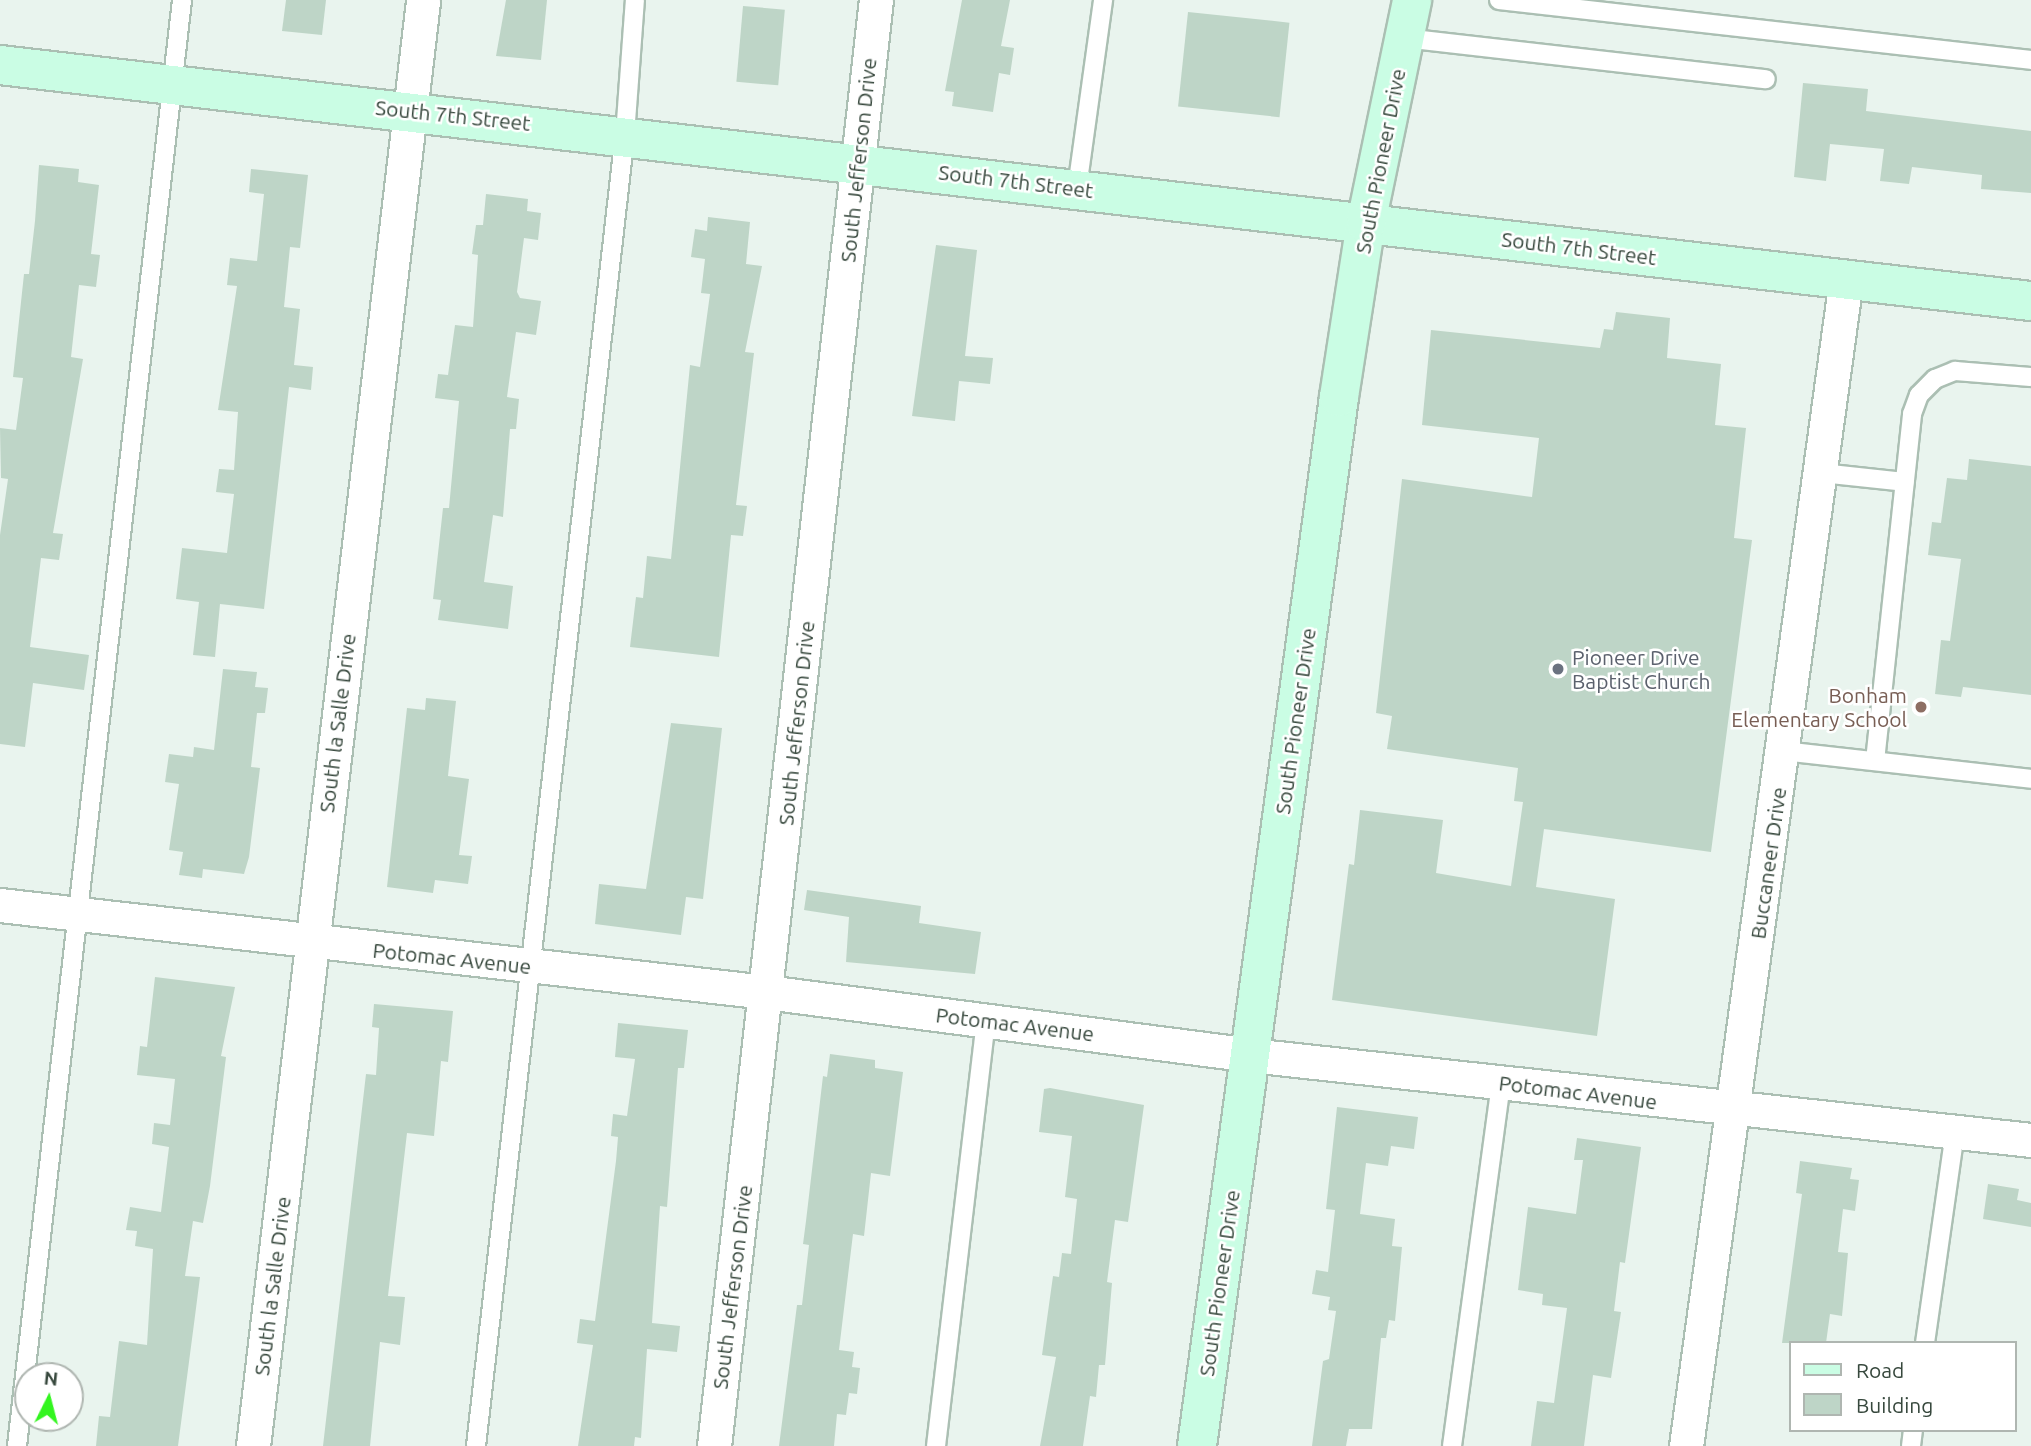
<!DOCTYPE html>
<style>
body{margin:0}
#map{position:relative;width:2031px;height:1446px;overflow:hidden;background:#e9f4ee;font-family:Ubuntu,sans-serif}
div>[style]{position:absolute}
.building>*{inset:0;background:#bed5c7;transform-origin:0 0}
.roads{filter:drop-shadow(2px 0 #abbfb3) drop-shadow(-2px 0 #abbfb3) drop-shadow(0 2px #abbfb3) drop-shadow(0 -2px #abbfb3)}
.lane>*{height:18px;margin:-9px;padding:0 9px;transform-origin:9px;border-radius:9px;background:#fff}
.street>*{height:33px;margin:-16.5px;padding:0 16.5px;transform-origin:16.5px;border-radius:16.5px;background:#fff}
.secondary>*{height:38px;margin:-19px;padding:0 19px;transform-origin:19px;border-radius:19px;background:#cafde4}
.dots>*{width:19px;height:19px;translate:-50% -50%;box-sizing:border-box;border:4px solid #fff;border-radius:50%}
span{translate:-50% -50%;white-space:nowrap;text-align:center;line-height:1.15;-webkit-text-stroke:5px #fff;paint-order:stroke}
.street-label{font-size:21px;color:#37483d}
.worship-label{font-size:21px;color:#5b616d}
.left{translate:0 -50%;text-align:left}
.education-label{font-size:21px;color:#785e54}
.right{translate:-100% -50%;text-align:right}
.legend{position:absolute;left:1789px;top:1341px;width:228px;height:91px;box-sizing:border-box;background:#fff;border:2px solid #afb6b1;margin:0;padding:9px 12px;list-style:none;font-size:21px;color:#37483d}
.legend li{display:flex;align-items:center;gap:14px;height:35px}
.legend b{width:35px;border:2px solid #afb6b1}
.north{position:absolute;left:14px;top:1362px;width:70px;height:70px;box-sizing:border-box;background:#fff;border:2px solid #afb6b1;border-radius:50%;rotate:6deg;font-size:19px;font-weight:700;line-height:28px;text-align:center;color:#37483d}
.north::after{content:'';display:block;margin:auto;width:24px;height:32px;background:#33f51f;clip-path:polygon(50% 0,100% 100%,50% 72%,0 100%)}
</style>
<div id="map">
<div class="building">
<div style="clip-path:polygon(286px 0,326px 0,322px 35px,282px 31px)"></div>
<div style="clip-path:polygon(506px 0,547px 0,541px 60px,496px 56px)"></div>
<div style="clip-path:polygon(962px 0,1010px 0,1001px 46px,1014px 48px,1010px 75px,999px 73px,993px 112px,952px 106px,954px 92px,945px 91px)"></div>
<div style="left:743px;top:6px;width:42px;height:76px;rotate:5deg"></div>
<div style="left:1188px;top:12px;width:102px;height:95px;rotate:6deg"></div>
<div style="clip-path:polygon(1803px 83px,1868px 89px,1866px 111px,2031px 131px,2031px 193px,1981px 189px,1982px 175px,1912px 167px,1909px 184px,1880px 181px,1884px 149px,1830px 144px,1826px 181px,1794px 177px)"></div>
<div style="clip-path:polygon(39px 165px,79px 169px,78px 182px,99px 185px,91px 254px,100px 255px,96px 287px,79px 285px,71px 357px,83px 359px,53px 533px,63px 534px,59px 560px,41px 558px,30px 647px,89px 655px,84px 690px,33px 683px,25px 747px,0 744px,0 535px,8px 479px,1px 478px,0 428px,16px 430px,23px 378px,13px 377px,24px 274px,29px 274px,35px 221px)"></div>
<div style="clip-path:polygon(251px 169px,308px 175px,300px 248px,290px 247px,284px 307px,300px 309px,294px 365px,313px 367px,311px 390px,289px 387px,264px 609px,220px 604px,215px 657px,193px 655px,199px 602px,176px 599px,182px 548px,227px 553px,234px 494px,216px 492px,219px 469px,234px 470px,238px 412px,218px 410px,237px 286px,227px 285px,230px 258px,257px 261px,264px 194px,249px 192px)"></div>
<div style="clip-path:polygon(486px 194px,528px 199px,527px 211px,541px 213px,538px 240px,524px 238px,517px 292px,520px 298px,541px 301px,536px 335px,516px 332px,507px 397px,519px 399px,516px 429px,510px 429px,503px 517px,493px 515px,484px 582px,513px 586px,508px 629px,438px 620px,441px 600px,433px 599px,443px 508px,449px 508px,459px 401px,435px 398px,438px 374px,448px 375px,455px 325px,473px 327px,478px 255px,472px 254px,476px 225px,483px 225px)"></div>
<div style="clip-path:polygon(708px 217px,750px 222px,746px 264px,762px 266px,745px 352px,754px 353px,736px 505px,747px 506px,743px 536px,731px 535px,719px 657px,630px 647px,636px 597px,643px 598px,647px 556px,671px 559px,690px 365px,700px 367px,710px 294px,701px 293px,705px 259px,691px 257px,695px 229px,707px 231px)"></div>
<div style="clip-path:polygon(936px 245px,977px 250px,965px 356px,993px 358px,990px 384px,959px 381px,955px 421px,912px 416px)"></div>
<div style="clip-path:polygon(1616px 312px,1670px 318px,1667px 358px,1721px 364px,1715px 425px,1746px 428px,1734px 538px,1752px 540px,1711px 852px,1544px 829px,1536px 887px,1615px 899px,1597px 1036px,1332px 1000px,1349px 864px,1354px 865px,1360px 810px,1443px 820px,1436px 873px,1511px 886px,1523px 802px,1514px 801px,1518px 768px,1387px 749px,1392px 716px,1376px 713px,1402px 479px,1532px 497px,1539px 438px,1422px 425px,1431px 330px,1600px 348px,1604px 329px,1613px 330px)"></div>
<div style="clip-path:polygon(1969px 459px,2031px 466px,2031px 695px,1963px 687px,1961px 697px,1935px 694px,1941px 640px,1950px 641px,1961px 559px,1928px 555px,1932px 522px,1941px 523px,1947px 478px,1967px 480px)"></div>
<div style="clip-path:polygon(223px 669px,257px 672px,255px 687px,268px 688px,265px 713px,257px 713px,251px 767px,260px 768px,249px 857px,244px 874px,203px 869px,202px 878px,179px 875px,183px 852px,169px 850px,179px 784px,165px 782px,169px 754px,193px 757px,194px 747px,214px 750px)"></div>
<div style="clip-path:polygon(426px 698px,456px 701px,448px 776px,469px 779px,459px 855px,472px 856px,468px 884px,435px 880px,433px 893px,387px 887px,407px 708px,425px 710px)"></div>
<div style="clip-path:polygon(671px 723px,722px 728px,703px 899px,686px 897px,681px 935px,595px 924px,599px 884px,646px 889px)"></div>
<div style="clip-path:polygon(807px 890px,921px 906px,919px 923px,981px 932px,975px 974px,846px 962px,849px 917px,804px 910px)"></div>
<div style="clip-path:polygon(155px 977px,235px 987px,221px 1056px,226px 1057px,210px 1186px,203px 1223px,193px 1221px,185px 1276px,200px 1277px,195px 1316px,178px 1446px,96px 1446px,99px 1416px,110px 1417px,119px 1341px,147px 1345px,153px 1249px,135px 1246px,137px 1231px,126px 1230px,130px 1207px,161px 1212px,169px 1147px,152px 1144px,154px 1123px,170px 1125px,175px 1079px,137px 1075px,140px 1046px,147px 1047px)"></div>
<div style="clip-path:polygon(374px 1004px,453px 1011px,448px 1062px,441px 1061px,434px 1136px,407px 1133px,388px 1296px,405px 1297px,400px 1345px,380px 1342px,370px 1446px,323px 1446px,366px 1074px,376px 1075px,379px 1028px,372px 1027px)"></div>
<div style="clip-path:polygon(618px 1023px,688px 1030px,684px 1068px,678px 1068px,667px 1207px,660px 1206px,652px 1323px,680px 1326px,677px 1352px,647px 1349px,641px 1438px,635px 1437px,634px 1446px,578px 1446px,593px 1345px,577px 1343px,580px 1319px,595px 1321px,616px 1161px,618px 1137px,611px 1136px,613px 1114px,627px 1116px,635px 1059px,615px 1057px)"></div>
<div style="clip-path:polygon(830px 1054px,875px 1060px,875px 1068px,903px 1072px,890px 1176px,871px 1173px,864px 1236px,853px 1234px,839px 1350px,854px 1352px,852px 1367px,860px 1368px,857px 1394px,849px 1393px,846px 1415px,837px 1414px,834px 1446px,779px 1446px,797px 1305px,802px 1305px,809px 1245px,803px 1244px,806px 1221px,823px 1076px,827px 1077px)"></div>
<div style="clip-path:polygon(1050px 1088px,1144px 1105px,1128px 1222px,1115px 1220px,1107px 1282px,1112px 1283px,1105px 1365px,1099px 1365px,1096px 1397px,1090px 1396px,1083px 1446px,1040px 1446px,1056px 1357px,1042px 1355px,1053px 1276px,1059px 1277px,1062px 1253px,1071px 1254px,1077px 1199px,1065px 1197px,1072px 1136px,1039px 1132px,1044px 1089px)"></div>
<div style="clip-path:polygon(1337px 1107px,1418px 1117px,1414px 1149px,1391px 1146px,1388px 1166px,1366px 1163px,1360px 1214px,1395px 1219px,1392px 1246px,1402px 1247px,1395px 1321px,1389px 1320px,1386px 1338px,1381px 1338px,1372px 1429px,1349px 1429px,1346px 1446px,1312px 1446px,1323px 1361px,1329px 1359px,1336px 1311px,1328px 1310px,1330px 1297px,1312px 1294px,1316px 1270px,1328px 1272px,1335px 1210px,1326px 1209px)"></div>
<div style="clip-path:polygon(1577px 1138px,1641px 1147px,1625px 1263px,1620px 1262px,1614px 1311px,1621px 1312px,1611px 1378px,1593px 1375px,1584px 1446px,1531px 1446px,1537px 1401px,1554px 1403px,1567px 1308px,1542px 1305px,1543px 1294px,1518px 1290px,1528px 1207px,1576px 1214px,1583px 1160px,1574px 1160px)"></div>
<div style="clip-path:polygon(1800px 1161px,1852px 1168px,1850px 1179px,1859px 1180px,1855px 1211px,1843px 1209px,1838px 1252px,1848px 1253px,1842px 1316px,1830px 1314px,1826px 1343px,1782px 1343px,1802px 1194px,1796px 1193px)"></div>
<div style="clip-path:polygon(1988px 1184px,2019px 1189px,2017px 1200px,2031px 1203px,2031px 1227px,1983px 1219px)"></div>
</div>
<div class="roads">
<div class="lane">
<div style="left:1499px;top:0;width:535px;rotate:6.43deg"></div>
<div style="left:1404px;top:38px;width:364px;rotate:6.5deg"></div>
<div style="left:1077px;top:188px;width:190px;rotate:-82.1deg"></div>
<div style="left:1821px;top:473px;width:84px;rotate:6.1deg"></div>
<div style="left:1783px;top:751px;width:250px;rotate:6.4deg"></div>
<div style="left:1875px;top:761px;width:349px;rotate:-83.9deg"></div>
<div style="left:1912px;top:414px;width:20px;rotate:-70deg"></div>
<div style="left:1919px;top:395px;width:23px;rotate:-45deg"></div>
<div style="left:1935px;top:379px;width:22px;rotate:-22deg"></div>
<div style="left:1955px;top:371px;width:76px;rotate:4.5deg"></div>
<div style="left:1925px;top:1343px;width:212px;rotate:-81.9deg"></div>
<div style="left:17px;top:1446px;width:1455px;rotate:-83.49deg"></div>
<div style="left:476px;top:1446px;width:1319px;rotate:-83.52deg"></div>
<div style="left:625px;top:135px;width:135px;rotate:-85.8deg"></div>
<div style="left:936px;top:1446px;width:429px;rotate:-83.3deg"></div>
<div style="left:1452px;top:1446px;width:366px;rotate:-82.3deg"></div>
<div style="left:1911px;top:1446px;width:16px;rotate:-83deg"></div>
</div>
<div class="street">
<div style="left:0;top:905px;width:771px;rotate:6.48deg"></div>
<div style="left:766px;top:992px;width:488px;rotate:7.4deg"></div>
<div style="left:1250px;top:1055px;width:786px;rotate:6.21deg"></div>
<div style="left:253px;top:1446px;width:1456px;rotate:-83.29deg"></div>
<div style="left:714px;top:1446px;width:1455px;rotate:-83.61deg"></div>
<div style="left:1686px;top:1446px;width:1177px;rotate:-82.19deg"></div>
</div>
<div class="secondary">
<div style="left:0;top:65px;width:2045px;rotate:6.63deg"></div>
<div style="left:1197px;top:1446px;width:1059px;rotate:-82.29deg"></div>
<div style="left:1339px;top:397px;width:176px;rotate:-81.2deg"></div>
<div style="left:1366px;top:223px;width:228px;rotate:-78.3deg"></div>
</div>
</div>
<div class="dots">
<div style="left:1558px;top:669px;background:#6b7280"></div>
<div style="left:1921px;top:707px;background:#8d6e63"></div>
</div>
<div class="street-label">
<span style="left:453px;top:115px;rotate:6deg">South 7th Street</span>
<span style="left:858px;top:160px;rotate:-84deg">South Jefferson Drive</span>
<span style="left:1380px;top:161px;rotate:-79deg">South Pioneer Drive</span>
<span style="left:1016px;top:181px;rotate:7deg">South 7th Street</span>
<span style="left:1579px;top:248px;rotate:7deg">South 7th Street</span>
<span style="left:1295px;top:721px;rotate:-82deg">South Pioneer Drive</span>
<span style="left:337px;top:723px;rotate:-83deg">South la Salle Drive</span>
<span style="left:796px;top:723px;rotate:-84deg">South Jefferson Drive</span>
<span style="left:1768px;top:863px;rotate:-82deg">Buccaneer Drive</span>
<span style="left:452px;top:958px;rotate:6deg">Potomac Avenue</span>
<span style="left:1015px;top:1024px;rotate:7deg">Potomac Avenue</span>
<span style="left:1578px;top:1092px;rotate:7deg">Potomac Avenue</span>
<span style="left:1219px;top:1283px;rotate:-82deg">South Pioneer Drive</span>
<span style="left:272px;top:1286px;rotate:-83deg">South la Salle Drive</span>
<span style="left:732px;top:1287px;rotate:-83deg">South Jefferson Drive</span>
</div>
<div class="worship-label">
<span class="left" style="left:1572px;top:669px">Pioneer Drive<br>Baptist Church</span>
</div>
<div class="education-label">
<span class="right" style="left:1907px;top:707px">Bonham<br>Elementary School</span>
</div>
<ul class="legend">
<li><b style="height:9px;background:#cafde4"></b>Road</li>
<li><b style="height:19px;background:#bed5c7"></b>Building</li>
</ul>
<div class="north">N</div>
</div>
